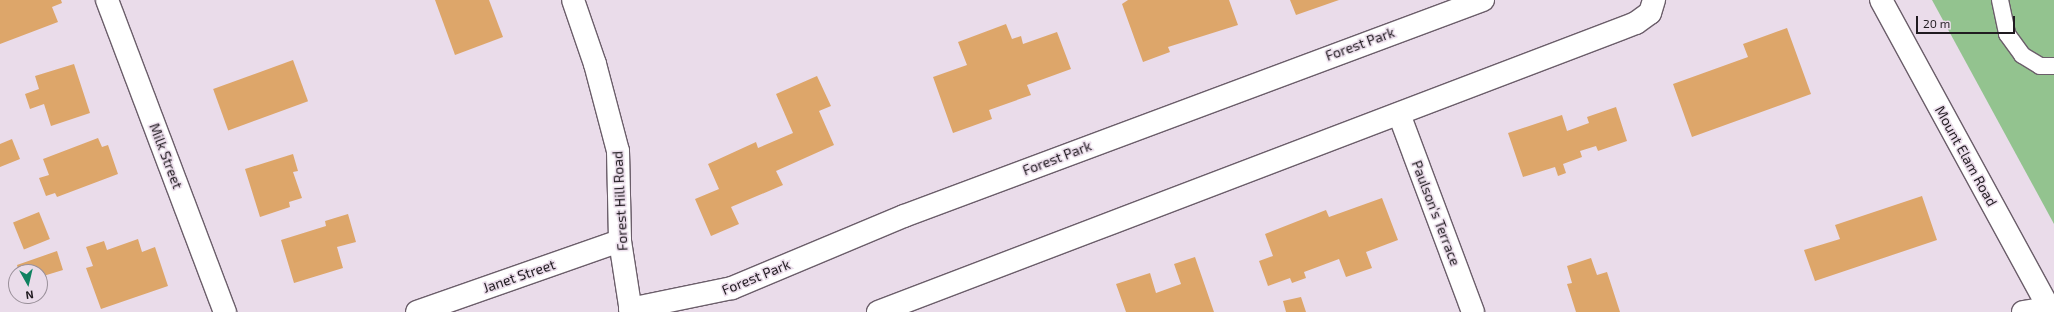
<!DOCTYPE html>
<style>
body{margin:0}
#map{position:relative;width:2054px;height:312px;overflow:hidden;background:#eadcea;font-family:"Exo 2",sans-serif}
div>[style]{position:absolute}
.green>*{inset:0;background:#93c38f}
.building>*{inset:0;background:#dda66a;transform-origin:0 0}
.roads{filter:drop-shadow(1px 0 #6b5e6a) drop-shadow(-1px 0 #6b5e6a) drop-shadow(0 1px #6b5e6a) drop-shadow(0 -1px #6b5e6a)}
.lane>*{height:16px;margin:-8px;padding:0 8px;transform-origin:8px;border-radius:8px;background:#fff}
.street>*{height:22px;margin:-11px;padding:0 11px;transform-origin:11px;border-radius:11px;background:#fff}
.secondary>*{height:22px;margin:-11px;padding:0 11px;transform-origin:11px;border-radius:11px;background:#fff}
span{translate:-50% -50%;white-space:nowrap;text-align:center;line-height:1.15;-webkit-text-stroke:3px #eadcea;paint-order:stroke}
.street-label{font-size:14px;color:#201b20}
.north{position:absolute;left:8px;top:264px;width:40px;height:40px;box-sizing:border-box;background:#eadcea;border:1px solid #998f99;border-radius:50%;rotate:172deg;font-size:11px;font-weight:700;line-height:16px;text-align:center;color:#201b20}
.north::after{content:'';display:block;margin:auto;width:14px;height:18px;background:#108261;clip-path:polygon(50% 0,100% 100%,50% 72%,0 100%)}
.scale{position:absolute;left:1916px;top:16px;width:99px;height:18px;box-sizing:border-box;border:2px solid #201b20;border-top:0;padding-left:5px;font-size:12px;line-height:14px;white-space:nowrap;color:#201b20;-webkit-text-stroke:3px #eadcea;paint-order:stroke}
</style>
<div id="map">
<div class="green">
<div style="clip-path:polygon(1932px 0,2054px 0,2054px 224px)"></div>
</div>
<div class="building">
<div style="clip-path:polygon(0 0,61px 0,62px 3px,52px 7px,58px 22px,0 44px)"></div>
<div style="clip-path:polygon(435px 0,489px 0,503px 37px,455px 55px)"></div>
<div style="clip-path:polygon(1128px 0,1229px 0,1238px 25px,1168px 47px,1170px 52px,1143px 62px,1122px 4px)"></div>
<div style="clip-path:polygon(1290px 0,1339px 0,1296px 15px)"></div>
<div style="clip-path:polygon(1006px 24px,1012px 39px,1021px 36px,1023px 44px,1057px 32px,1071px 69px,1027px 85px,1031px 95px,989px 110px,992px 119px,953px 133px,933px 77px,967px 65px,958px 42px)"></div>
<div style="clip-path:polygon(1787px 28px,1811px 94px,1692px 137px,1673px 84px,1748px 57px,1743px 44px)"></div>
<div style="left:293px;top:60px;width:44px;height:85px;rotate:70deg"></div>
<div style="clip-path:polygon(74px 64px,90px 113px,51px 126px,44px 104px,30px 109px,25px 94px,39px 89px,35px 76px)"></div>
<div style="clip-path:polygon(817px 76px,831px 106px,819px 111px,834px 145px,776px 171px,783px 185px,731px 207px,739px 224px,711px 236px,695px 199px,719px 189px,708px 164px,756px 142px,758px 148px,793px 133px,776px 94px)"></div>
<div style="clip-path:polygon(1616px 107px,1627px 141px,1598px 151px,1596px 146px,1580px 151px,1582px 157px,1563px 164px,1566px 173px,1558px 176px,1555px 167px,1523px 177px,1508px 133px,1562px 115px,1567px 131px,1589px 123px,1587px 117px)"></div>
<div style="clip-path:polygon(98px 138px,102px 147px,108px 145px,118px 174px,57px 197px,55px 193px,46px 196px,39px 178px,49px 175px,43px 159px)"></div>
<div style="clip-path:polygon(12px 139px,20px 159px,0 167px,0 144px)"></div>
<div style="clip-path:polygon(293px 154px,298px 171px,293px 172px,302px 198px,289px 202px,290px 207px,260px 217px,245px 169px)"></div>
<div style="clip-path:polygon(1922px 196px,1937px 240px,1815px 281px,1804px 250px,1840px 239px,1835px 225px)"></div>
<div style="clip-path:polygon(1382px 198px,1398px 240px,1366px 252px,1372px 268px,1346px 277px,1339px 259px,1304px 272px,1306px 278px,1292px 283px,1290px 278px,1268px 286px,1259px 261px,1273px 256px,1265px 234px,1326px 210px,1329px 217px)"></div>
<div style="left:39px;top:212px;width:29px;height:28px;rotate:68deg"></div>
<div style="clip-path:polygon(348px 214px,356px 242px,337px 247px,343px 268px,294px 283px,281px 240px,326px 226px,325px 221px)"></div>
<div style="clip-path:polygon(138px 239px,142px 252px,155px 247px,168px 286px,101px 309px,86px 268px,93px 266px,86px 247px,104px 241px,107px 250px)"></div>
<div style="clip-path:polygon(57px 251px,63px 270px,40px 277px,40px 272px,19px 272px,17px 265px)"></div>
<div style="clip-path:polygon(1195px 257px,1214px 312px,1126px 312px,1116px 284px,1150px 273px,1156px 293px,1181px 284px,1174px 264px)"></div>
<div style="clip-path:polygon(1591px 258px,1597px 275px,1607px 272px,1620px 312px,1576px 312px,1567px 284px,1572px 283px,1567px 266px)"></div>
<div style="clip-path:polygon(1301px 297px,1306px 312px,1286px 312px,1283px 301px)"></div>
</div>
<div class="roads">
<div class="lane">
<div style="left:2000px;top:0;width:35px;rotate:78deg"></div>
<div style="left:2007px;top:34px;width:26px;rotate:54deg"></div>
<div style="left:2022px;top:55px;width:21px;rotate:31deg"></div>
<div style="left:2040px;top:66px;width:14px"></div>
</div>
<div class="street">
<div style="left:107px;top:0;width:334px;rotate:69.3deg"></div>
<div style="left:573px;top:0;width:68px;rotate:71deg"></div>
<div style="left:595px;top:64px;width:90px;rotate:75.2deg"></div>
<div style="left:618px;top:151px;width:90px;rotate:88.7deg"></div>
<div style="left:620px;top:241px;width:72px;rotate:81.2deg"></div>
<div style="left:1399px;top:114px;width:211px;rotate:69.5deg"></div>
<div style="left:630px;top:309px;width:104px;rotate:-11.6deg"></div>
<div style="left:732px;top:288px;width:186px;rotate:-22.7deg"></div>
<div style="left:904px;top:216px;width:618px;rotate:-20.46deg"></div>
<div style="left:417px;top:312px;width:215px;rotate:-19.3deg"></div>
<div style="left:878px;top:312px;width:811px;rotate:-20.87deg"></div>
<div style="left:1636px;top:23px;width:17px;rotate:-36deg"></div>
<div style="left:1650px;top:13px;width:14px;rotate:-73deg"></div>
<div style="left:2023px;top:312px;width:26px;rotate:-9deg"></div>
</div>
<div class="secondary">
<div style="left:1881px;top:0;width:355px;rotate:61.4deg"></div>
</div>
</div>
<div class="street-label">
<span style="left:1360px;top:44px;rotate:-20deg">Forest Park</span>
<span style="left:166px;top:156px;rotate:69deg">Milk Street</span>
<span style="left:1966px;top:156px;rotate:61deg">Mount Elam Road</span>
<span style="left:1057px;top:158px;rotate:-21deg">Forest Park</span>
<span style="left:620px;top:201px;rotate:-93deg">Forest Hill Road</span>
<span style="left:1436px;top:213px;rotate:69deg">Paulson's Terrace</span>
<span style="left:519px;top:276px;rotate:-19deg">Janet Street</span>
<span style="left:756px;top:277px;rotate:-22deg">Forest Park</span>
</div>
<div class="north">N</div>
<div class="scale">20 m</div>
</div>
